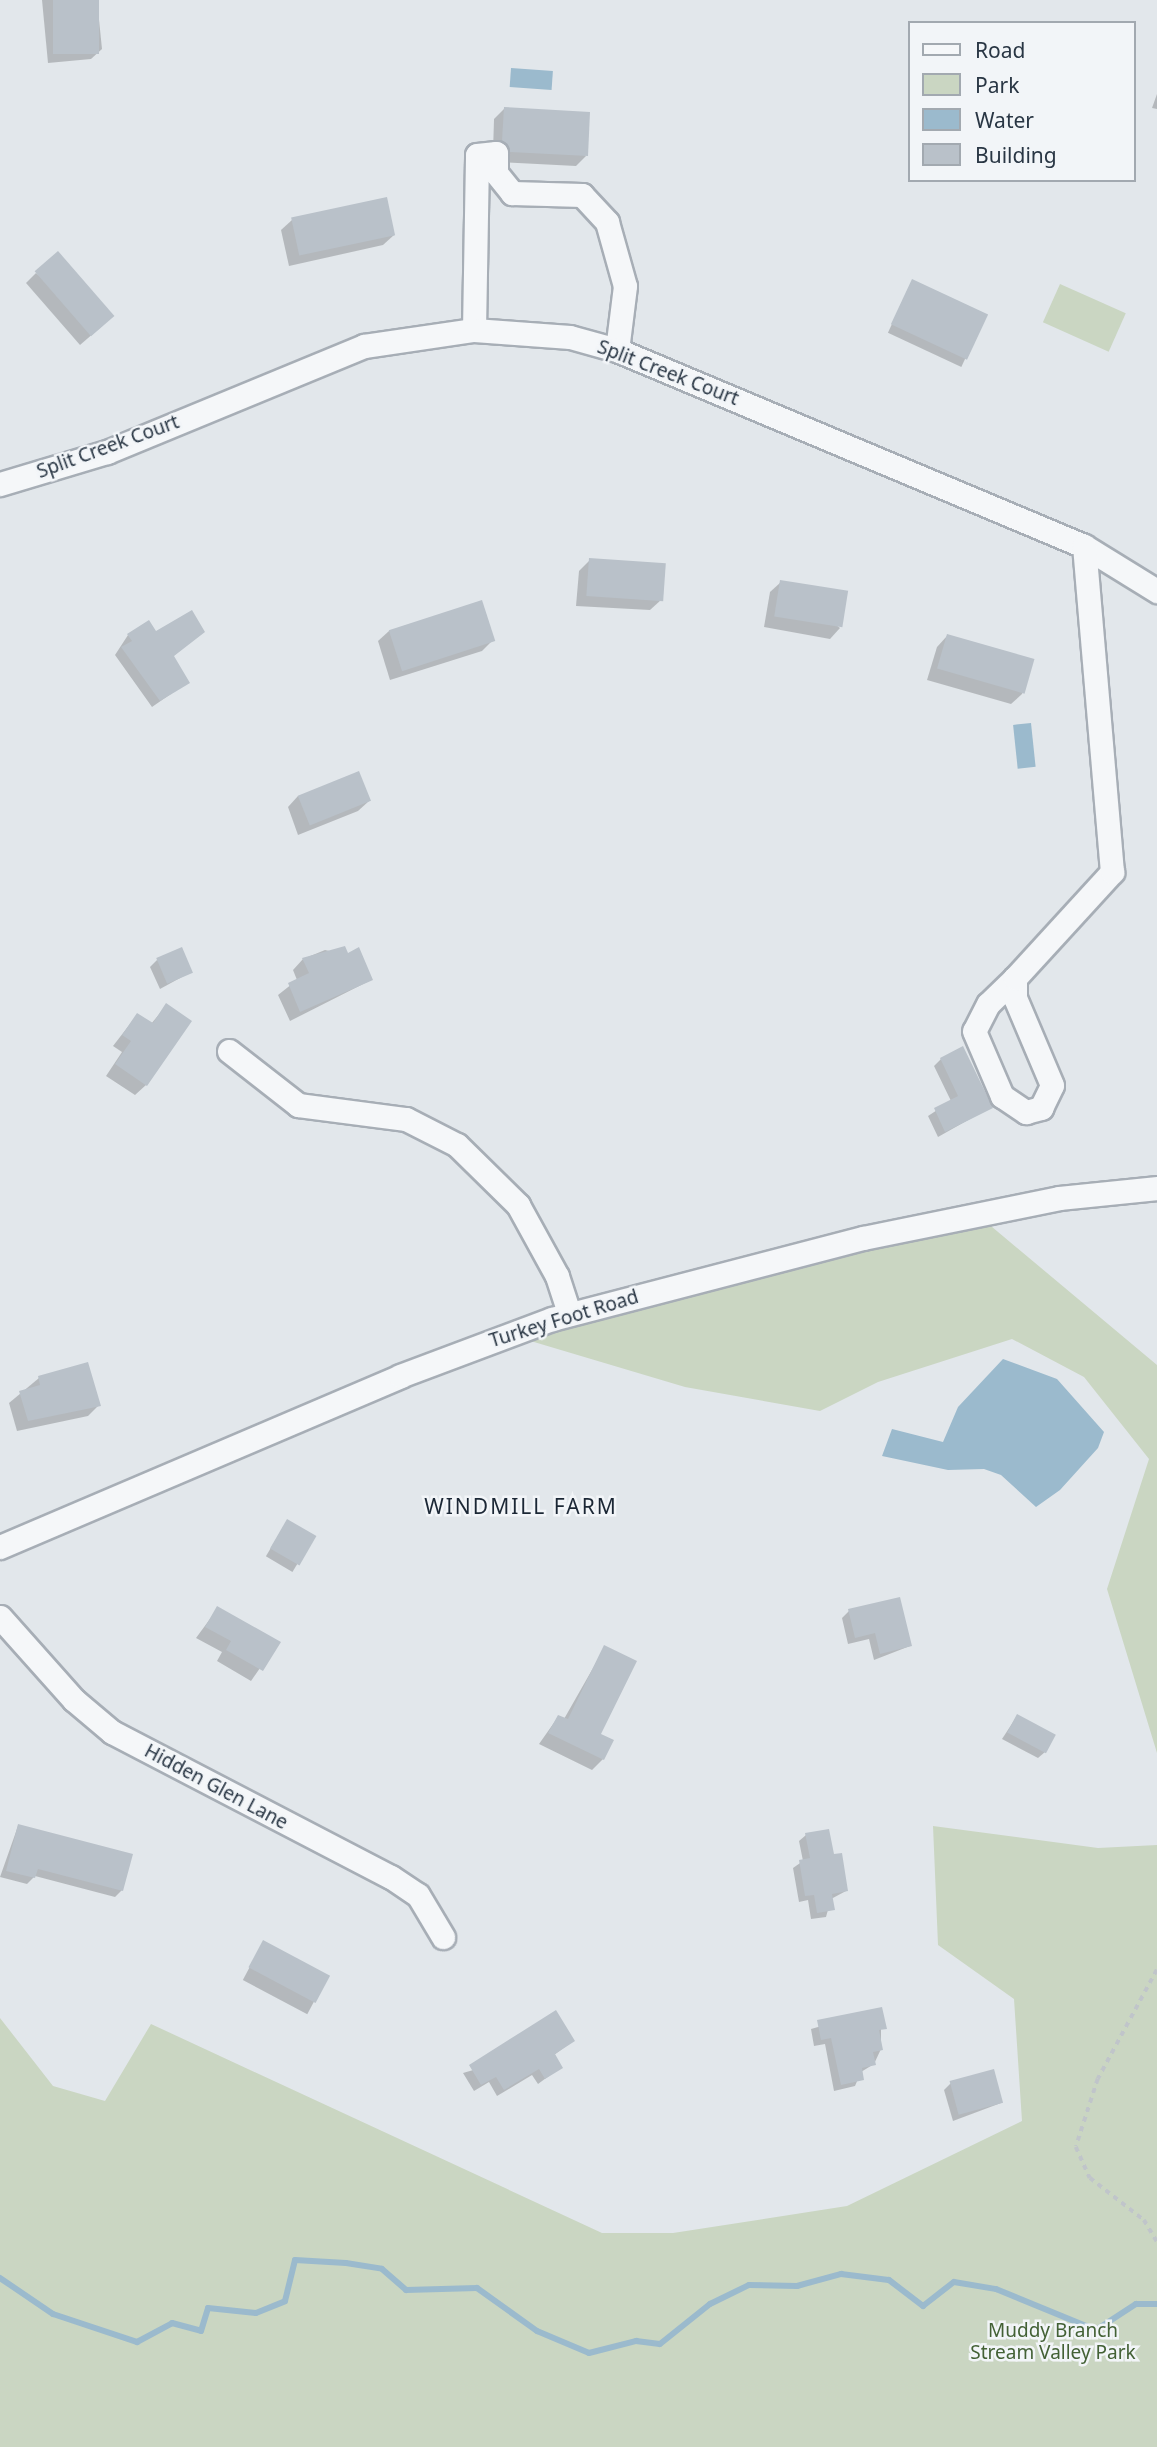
<!DOCTYPE html>
<style>
body{margin:0}
#map{position:relative;width:1157px;height:2447px;overflow:hidden;background:#e2e7eb;font-family:"Noto Sans",sans-serif}
div>[style]{position:absolute}
.green>*{inset:0;background:#cad6c2;transform-origin:0 0}
.water>*{inset:0;background:#9bbacd;transform-origin:0 0}
.shadow>*{inset:0;background:#0003;transform-origin:0 0}
.stream>*{height:6px;margin:-3px;padding:0 3px;transform-origin:3px;border-radius:3px;background:#9bbacd}
.building>*{inset:0;background:#b9c1c9;transform-origin:0 0}
.path>*{height:3.5px;margin-top:-1.75px;transform-origin:0;background:repeating-linear-gradient(90deg,#c0c5ca 0 5px,transparent 0 10px)}
.roads{filter:drop-shadow(2px 0 #a7aeb6) drop-shadow(-2px 0 #a7aeb6) drop-shadow(0 2px #a7aeb6) drop-shadow(0 -2px #a7aeb6)}
.minor>*{height:23px;margin:-11.5px;padding:0 11.5px;transform-origin:11.5px;border-radius:11.5px;background:#f5f7f9}
span{translate:-50% -50%;white-space:nowrap;text-align:center;line-height:1.15;-webkit-text-stroke:5px #f2f5f8;paint-order:stroke}
.street-label{font-size:19px;color:#293644}
.park-label{font-size:19px;color:#436135}
.neighbourhood-label{font-size:21px;color:#1b2735;letter-spacing:2px}
.legend{position:absolute;left:908px;top:21px;width:228px;height:161px;box-sizing:border-box;background:#f2f5f8;border:2px solid #a2a9b0;margin:0;padding:9px 12px;list-style:none;font-size:21px;color:#293644}
.legend li{display:flex;align-items:center;gap:14px;height:35px}
.legend b{width:35px;border:2px solid #a2a9b0}
</style>
<div id="map">
<div class="green">
<div style="left:1060px;top:284px;width:72px;height:42px;rotate:24deg"></div>
<div style="clip-path:polygon(979px 1216px,1157px 1365px,1157px 1753px,1107px 1589px,1149px 1459px,1084px 1377px,1012px 1339px,878px 1382px,820px 1411px,685px 1387px,507px 1334px)"></div>
<div style="clip-path:polygon(933px 1826px,1098px 1848px,1157px 1845px,1157px 2447px,0 2447px,0 2018px,53px 2086px,105px 2101px,151px 2024px,602px 2233px,673px 2233px,847px 2206px,1022px 2121px,1014px 1999px,938px 1945px)"></div>
</div>
<div class="water">
<div style="left:511px;top:68px;width:42px;height:19px;rotate:4deg"></div>
<div style="left:1031px;top:723px;width:44px;height:18px;rotate:84deg"></div>
<div style="clip-path:polygon(1003px 1359px,1057px 1379px,1104px 1432px,1098px 1448px,1060px 1490px,1036px 1507px,1001px 1475px,984px 1469px,948px 1470px,882px 1456px,892px 1429px,943px 1442px,958px 1407px)"></div>
</div>
<div class="shadow">
<div style="clip-path:polygon(42px 0,97px 0,102px 49px,91px 59px,48px 63px)"></div>
<div style="clip-path:polygon(1157px 94px,1157px 109px,1152px 108px)"></div>
<div style="clip-path:polygon(504px 109px,586px 156px,576px 166px,499px 162px,493px 152px,494px 119px)"></div>
<div style="clip-path:polygon(292px 220px,394px 235px,383px 245px,289px 266px,281px 230px)"></div>
<div style="clip-path:polygon(36px 273px,102px 326px,80px 345px,26px 283px)"></div>
<div style="left:912px;top:281px;width:81px;height:57px;rotate:25deg"></div>
<div style="clip-path:polygon(590px 560px,661px 600px,650px 610px,576px 606px,579px 571px)"></div>
<div style="clip-path:polygon(781px 582px,840px 628px,830px 639px,764px 627px,770px 592px)"></div>
<div style="clip-path:polygon(389px 631px,493px 640px,482px 651px,390px 680px,378px 641px)"></div>
<div style="clip-path:polygon(203px 632px,172px 657px,188px 682px,152px 707px,115px 655px,128px 635px)"></div>
<div style="clip-path:polygon(947px 636px,1032px 660px,1022px 694px,1011px 704px,927px 680px,937px 647px)"></div>
<div style="clip-path:polygon(298px 796px,369px 801px,358px 811px,298px 835px,288px 807px)"></div>
<div style="clip-path:polygon(325px 950px,347px 955px,371px 980px,290px 1021px,278px 995px,297px 980px,293px 970px,303px 959px)"></div>
<div style="clip-path:polygon(157px 960px,191px 972px,160px 989px,150px 967px)"></div>
<div style="clip-path:polygon(166px 1006px,146px 1085px,135px 1095px,106px 1076px,122px 1052px,113px 1046px,137px 1015px,151px 1024px)"></div>
<div style="clip-path:polygon(941px 1059px,991px 1107px,938px 1137px,928px 1116px,951px 1101px,934px 1066px)"></div>
<div style="clip-path:polygon(39px 1378px,99px 1405px,88px 1416px,17px 1431px,9px 1403px)"></div>
<div style="left:287px;top:1521px;width:31px;height:41px;rotate:31deg"></div>
<div style="clip-path:polygon(218px 1608px,278px 1642px,251px 1681px,217px 1661px,222px 1652px,196px 1638px)"></div>
<div style="clip-path:polygon(849px 1611px,910px 1646px,874px 1660px,869px 1639px,848px 1644px,842px 1618px)"></div>
<div style="clip-path:polygon(605px 1647px,598px 1735px,603px 1759px,592px 1770px,539px 1744px,558px 1717px,564px 1719px)"></div>
<div style="clip-path:polygon(1017px 1716px,1045px 1752px,1038px 1758px,1002px 1739px)"></div>
<div style="clip-path:polygon(18px 1826px,122px 1890px,115px 1897px,35px 1876px,27px 1884px,0 1877px)"></div>
<div style="clip-path:polygon(806px 1835px,846px 1891px,831px 1899px,826px 1917px,811px 1919px,808px 1900px,799px 1902px,793px 1868px,803px 1861px,799px 1841px)"></div>
<div style="left:263px;top:1942px;width:73px;height:43px;rotate:28deg"></div>
<div style="clip-path:polygon(881px 2009px,881px 2049px,874px 2064px,861px 2072px,855px 2086px,834px 2091px,825px 2044px,814px 2046px,811px 2029px)"></div>
<div style="clip-path:polygon(573px 2041px,554px 2055px,561px 2067px,538px 2084px,532px 2075px,497px 2096px,489px 2082px,474px 2091px,463px 2073px)"></div>
<div style="clip-path:polygon(951px 2083px,1001px 2103px,953px 2121px,944px 2090px)"></div>
</div>
<div class="stream">
<div style="left:0;top:2278px;width:64px;rotate:34.2deg"></div>
<div style="left:53px;top:2314px;width:89px;rotate:18.4deg"></div>
<div style="left:137px;top:2342px;width:40px;rotate:-28deg"></div>
<div style="left:172px;top:2323px;width:30px;rotate:15deg"></div>
<div style="left:201px;top:2331px;width:24px;rotate:-73deg"></div>
<div style="left:208px;top:2308px;width:48px;rotate:5.9deg"></div>
<div style="left:256px;top:2313px;width:31px;rotate:-22deg"></div>
<div style="left:285px;top:2301px;width:42px;rotate:-76.3deg"></div>
<div style="left:295px;top:2260px;width:51px;rotate:3.4deg"></div>
<div style="left:346px;top:2263px;width:36px;rotate:9deg"></div>
<div style="left:382px;top:2269px;width:32px;rotate:41deg"></div>
<div style="left:406px;top:2290px;width:71px;rotate:-1.6deg"></div>
<div style="left:477px;top:2288px;width:74px;rotate:35.6deg"></div>
<div style="left:537px;top:2331px;width:56px;rotate:22.9deg"></div>
<div style="left:589px;top:2353px;width:49px;rotate:-14.3deg"></div>
<div style="left:636px;top:2341px;width:24px;rotate:7deg"></div>
<div style="left:660px;top:2344px;width:64px;rotate:-38.7deg"></div>
<div style="left:710px;top:2304px;width:43px;rotate:-26deg"></div>
<div style="left:749px;top:2285px;width:48px;rotate:1.2deg"></div>
<div style="left:797px;top:2286px;width:46px;rotate:-15.3deg"></div>
<div style="left:841px;top:2274px;width:48px;rotate:7.1deg"></div>
<div style="left:889px;top:2280px;width:43px;rotate:37.4deg"></div>
<div style="left:923px;top:2306px;width:39px;rotate:-38deg"></div>
<div style="left:954px;top:2282px;width:43px;rotate:9.5deg"></div>
<div style="left:996px;top:2289px;width:108px;rotate:22.3deg"></div>
<div style="left:1096px;top:2330px;width:48px;rotate:-33deg"></div>
<div style="left:1136px;top:2304px;width:21px"></div>
</div>
<div class="building">
<div style="left:53px;top:0;width:46px;height:54px"></div>
<div style="clip-path:polygon(504px 107px,590px 112px,588px 156px,510px 152px,502px 141px)"></div>
<div style="left:387px;top:197px;width:39px;height:98px;rotate:78deg"></div>
<div style="left:58px;top:251px;width:86px;height:31px;rotate:49deg"></div>
<div style="left:912px;top:279px;width:84px;height:50px;rotate:25deg"></div>
<div style="left:589px;top:558px;width:77px;height:38px;rotate:4deg"></div>
<div style="left:780px;top:580px;width:69px;height:37px;rotate:9deg"></div>
<div style="left:482px;top:600px;width:43px;height:98px;rotate:72deg"></div>
<div style="clip-path:polygon(192px 610px,205px 632px,174px 656px,190px 683px,160px 701px,121px 647px,132px 641px,127px 634px,149px 620px,156px 631px)"></div>
<div style="left:947px;top:634px;width:91px;height:36px;rotate:16deg"></div>
<div style="left:359px;top:771px;width:32px;height:66px;rotate:68deg"></div>
<div style="clip-path:polygon(345px 946px,348px 953px,359px 947px,373px 980px,300px 1012px,288px 983px,309px 973px,302px 958px)"></div>
<div style="left:182px;top:947px;width:28px;height:28px;rotate:67deg"></div>
<div style="clip-path:polygon(166px 1003px,192px 1021px,147px 1086px,115px 1064px,131px 1041px,122px 1035px,137px 1013px,153px 1023px)"></div>
<div style="clip-path:polygon(963px 1046px,993px 1108px,945px 1132px,934px 1108px,958px 1096px,940px 1058px)"></div>
<div style="clip-path:polygon(88px 1362px,101px 1406px,28px 1421px,19px 1391px,40px 1385px,38px 1376px)"></div>
<div style="left:287px;top:1519px;width:34px;height:34px;rotate:30deg"></div>
<div style="clip-path:polygon(900px 1597px,912px 1646px,880px 1654px,875px 1633px,855px 1638px,848px 1609px)"></div>
<div style="clip-path:polygon(217px 1606px,281px 1642px,263px 1671px,226px 1650px,231px 1641px,205px 1627px)"></div>
<div style="clip-path:polygon(604px 1645px,637px 1661px,601px 1734px,614px 1740px,604px 1760px,548px 1733px,558px 1715px,568px 1719px)"></div>
<div style="left:1017px;top:1714px;width:44px;height:21px;rotate:28deg"></div>
<div style="clip-path:polygon(18px 1824px,133px 1854px,123px 1891px,38px 1869px,35px 1878px,6px 1871px)"></div>
<div style="clip-path:polygon(829px 1829px,834px 1854px,842px 1853px,848px 1891px,832px 1894px,835px 1910px,817px 1913px,814px 1895px,805px 1896px,799px 1860px,810px 1858px,805px 1833px)"></div>
<div style="left:263px;top:1940px;width:76px;height:31px;rotate:28deg"></div>
<div style="clip-path:polygon(882px 2007px,887px 2029px,879px 2030px,883px 2050px,873px 2052px,876px 2065px,862px 2068px,864px 2080px,841px 2085px,831px 2038px,821px 2040px,817px 2020px)"></div>
<div style="clip-path:polygon(556px 2010px,575px 2041px,555px 2054px,563px 2068px,545px 2079px,539px 2069px,504px 2090px,496px 2077px,481px 2085px,469px 2065px)"></div>
<div style="left:994px;top:2069px;width:35px;height:46px;rotate:75deg"></div>
</div>
<div class="path">
<div style="left:1157px;top:1970px;width:124px;rotate:118.4deg"></div>
<div style="left:1098px;top:2079px;width:71px;rotate:107.9deg"></div>
<div style="left:1076px;top:2147px;width:34px;rotate:66deg"></div>
<div style="left:1090px;top:2178px;width:68px;rotate:37.9deg"></div>
<div style="left:1144px;top:2220px;width:26px;rotate:59deg"></div>
</div>
<div class="roads">
<div class="minor">
<div style="left:474px;top:330px;width:175px;rotate:-89deg"></div>
<div style="left:477px;top:155px;width:19px;rotate:-6deg"></div>
<div style="left:496px;top:153px;width:20px;rotate:90deg"></div>
<div style="left:496px;top:173px;width:26px;rotate:51deg"></div>
<div style="left:512px;top:193px;width:70px;rotate:1.6deg"></div>
<div style="left:582px;top:195px;width:37px;rotate:47deg"></div>
<div style="left:607px;top:222px;width:66px;rotate:74.3deg"></div>
<div style="left:625px;top:286px;width:64px;rotate:97.1deg"></div>
<div style="left:0;top:484px;width:112px;rotate:-16.7deg"></div>
<div style="left:107px;top:452px;width:278px;rotate:-22.4deg"></div>
<div style="left:364px;top:346px;width:111px;rotate:-8.3deg"></div>
<div style="left:474px;top:330px;width:96px;rotate:4.2deg"></div>
<div style="left:570px;top:337px;width:49px;rotate:15.5deg"></div>
<div style="left:617px;top:350px;width:506px;rotate:22.77deg"></div>
<div style="left:1084px;top:546px;width:86px;rotate:31.7deg"></div>
<div style="left:1015px;top:978px;width:37px;rotate:136deg"></div>
<div style="left:988px;top:1004px;width:30px;rotate:117deg"></div>
<div style="left:974px;top:1031px;width:71px;rotate:66.7deg"></div>
<div style="left:1002px;top:1096px;width:29px;rotate:34deg"></div>
<div style="left:1026px;top:1112px;width:16px;rotate:-15deg"></div>
<div style="left:1041px;top:1108px;width:25px;rotate:-64deg"></div>
<div style="left:1052px;top:1085px;width:95px;rotate:-113deg"></div>
<div style="left:1015px;top:998px;width:20px;rotate:-90deg"></div>
<div style="left:1015px;top:978px;width:144px;rotate:-47.5deg"></div>
<div style="left:1112px;top:872px;width:327px;rotate:-94.9deg"></div>
<div style="left:229px;top:1051px;width:88px;rotate:38deg"></div>
<div style="left:298px;top:1105px;width:109px;rotate:7.4deg"></div>
<div style="left:406px;top:1119px;width:57px;rotate:27deg"></div>
<div style="left:457px;top:1145px;width:86px;rotate:44.5deg"></div>
<div style="left:518px;top:1205px;width:81px;rotate:61.2deg"></div>
<div style="left:557px;top:1276px;width:40px;rotate:72deg"></div>
<div style="left:0;top:1547px;width:435px;rotate:-23.1deg"></div>
<div style="left:400px;top:1376px;width:162px;rotate:-20.6deg"></div>
<div style="left:552px;top:1319px;width:321px;rotate:-14.6deg"></div>
<div style="left:863px;top:1238px;width:200px;rotate:-11.5deg"></div>
<div style="left:1059px;top:1198px;width:99px;rotate:-5.8deg"></div>
<div style="left:0;top:1617px;width:111px;rotate:48.3deg"></div>
<div style="left:74px;top:1700px;width:50px;rotate:40.1deg"></div>
<div style="left:112px;top:1732px;width:314px;rotate:27.5deg"></div>
<div style="left:391px;top:1877px;width:32px;rotate:34deg"></div>
<div style="left:418px;top:1895px;width:49px;rotate:59.2deg"></div>
</div>
</div>
<div class="street-label">
<span style="left:668px;top:373px;rotate:21deg">Split Creek Court</span>
<span style="left:108px;top:447px;rotate:-20deg">Split Creek Court</span>
<span style="left:564px;top:1319px;rotate:-17deg">Turkey Foot Road</span>
<span style="left:216px;top:1787px;rotate:28deg">Hidden Glen Lane</span>
</div>
<div class="park-label">
<span style="left:1053px;top:2342px">Muddy Branch<br>Stream Valley Park</span>
</div>
<div class="neighbourhood-label">
<span style="left:521px;top:1506px">WINDMILL FARM</span>
</div>
<ul class="legend">
<li><b style="height:9px;background:#f5f7f9"></b>Road</li>
<li><b style="height:19px;background:#cad6c2"></b>Park</li>
<li><b style="height:19px;background:#9bbacd"></b>Water</li>
<li><b style="height:19px;background:#b9c1c9"></b>Building</li>
</ul>
</div>
